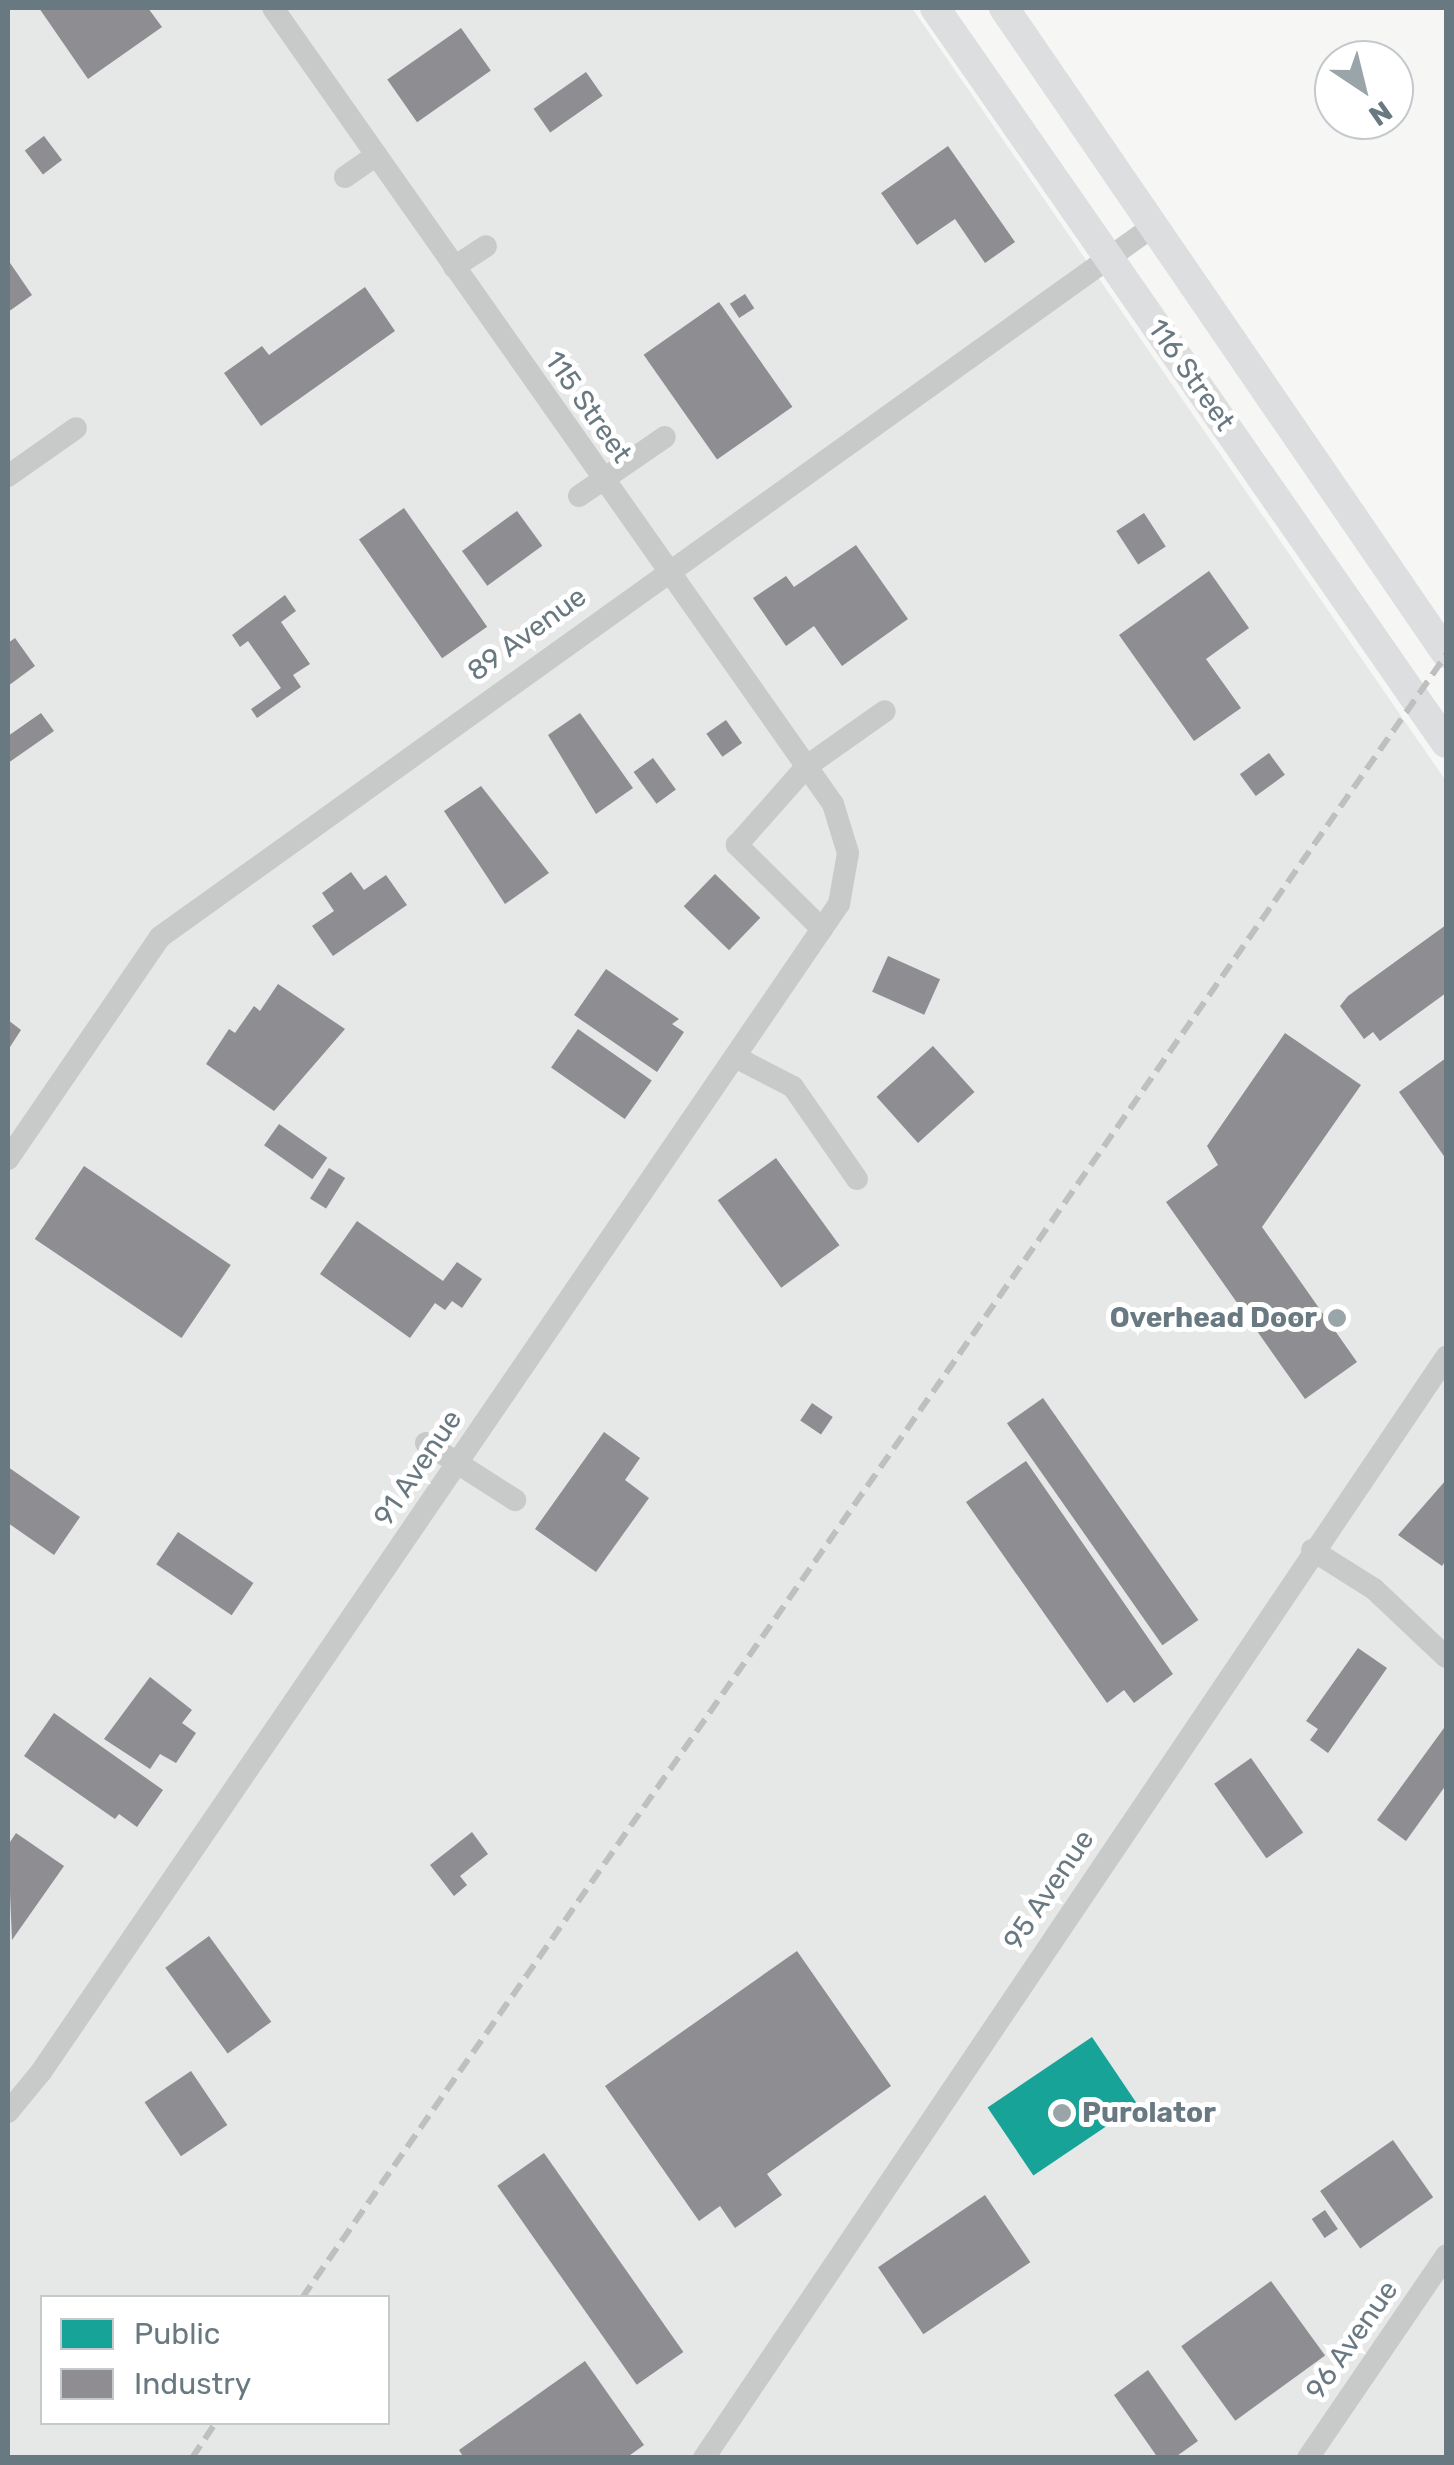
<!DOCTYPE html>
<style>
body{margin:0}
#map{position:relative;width:1454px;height:2465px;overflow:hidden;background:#f6f6f5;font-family:Rubik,sans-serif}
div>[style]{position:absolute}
.built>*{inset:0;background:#e6e7e7}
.public>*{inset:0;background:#17a398;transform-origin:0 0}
.industry>*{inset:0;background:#8d8d92;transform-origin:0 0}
.minor>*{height:22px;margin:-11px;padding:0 11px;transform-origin:11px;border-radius:11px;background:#c8caca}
.major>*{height:30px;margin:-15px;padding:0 15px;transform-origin:15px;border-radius:15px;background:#dddedf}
.rail>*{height:6px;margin-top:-3px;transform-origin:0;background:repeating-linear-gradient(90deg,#bec0c0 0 15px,transparent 0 23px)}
.dots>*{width:28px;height:28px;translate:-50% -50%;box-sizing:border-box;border:5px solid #fff;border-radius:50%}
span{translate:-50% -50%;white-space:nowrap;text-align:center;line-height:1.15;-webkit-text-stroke:10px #fff;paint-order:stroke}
.street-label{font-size:28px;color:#697982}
.poi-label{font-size:28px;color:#697982;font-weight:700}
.right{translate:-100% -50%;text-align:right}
.left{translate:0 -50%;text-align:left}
.frame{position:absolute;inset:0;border:10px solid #697982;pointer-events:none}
.legend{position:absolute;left:40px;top:2295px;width:350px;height:130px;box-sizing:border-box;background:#fff;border:2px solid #c3c9cd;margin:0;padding:12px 18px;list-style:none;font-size:30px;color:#697982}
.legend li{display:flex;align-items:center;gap:20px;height:50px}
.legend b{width:50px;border:2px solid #c3c9cd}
.north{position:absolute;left:1314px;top:40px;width:100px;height:100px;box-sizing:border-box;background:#fff;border:2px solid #c3c9cd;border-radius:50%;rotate:145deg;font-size:28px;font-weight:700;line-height:40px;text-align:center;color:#697982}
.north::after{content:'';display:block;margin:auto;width:35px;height:45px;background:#9aa5aa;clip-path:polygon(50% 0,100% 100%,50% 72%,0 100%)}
</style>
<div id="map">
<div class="built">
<div style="clip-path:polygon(evenodd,8px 8px,912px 8px,1446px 781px,1446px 2457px,8px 2458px,8px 8px,42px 2298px,388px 2298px,388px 2422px,42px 2422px,42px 2298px)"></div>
</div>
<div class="public">
<div style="left:1092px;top:2037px;width:82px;height:126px;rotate:56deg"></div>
</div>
<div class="industry">
<div style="clip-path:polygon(39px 8px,148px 8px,162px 27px,88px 79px)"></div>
<div style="left:461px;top:28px;width:52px;height:90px;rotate:55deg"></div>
<div style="left:586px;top:72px;width:29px;height:64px;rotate:55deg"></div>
<div style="left:44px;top:136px;width:30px;height:24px;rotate:53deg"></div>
<div style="clip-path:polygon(948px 146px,1015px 242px,985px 263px,955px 219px,917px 245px,881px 193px)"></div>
<div style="clip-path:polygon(8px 260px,32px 295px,8px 312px)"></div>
<div style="clip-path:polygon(365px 287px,395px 331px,261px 426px,224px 373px,262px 346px,269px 355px)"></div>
<div style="left:745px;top:294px;width:17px;height:18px;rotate:57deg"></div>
<div style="left:719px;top:302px;width:128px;height:92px;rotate:55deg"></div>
<div style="left:404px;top:508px;width:145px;height:55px;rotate:55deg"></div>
<div style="left:517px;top:511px;width:43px;height:68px;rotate:54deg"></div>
<div style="left:1144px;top:513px;width:40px;height:33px;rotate:57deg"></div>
<div style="clip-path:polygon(856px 545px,908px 619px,842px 666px,814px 626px,786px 646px,753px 598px,786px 576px,794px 587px)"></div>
<div style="clip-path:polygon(1209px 571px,1249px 628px,1206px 659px,1241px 708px,1194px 741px,1119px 635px)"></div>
<div style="clip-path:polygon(285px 595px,296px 611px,281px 622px,310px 664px,293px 675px,301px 687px,257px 718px,251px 709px,281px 688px,248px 641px,240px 647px,232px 635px)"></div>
<div style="clip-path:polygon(15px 638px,35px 666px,8px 686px,8px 643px)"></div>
<div style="clip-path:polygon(41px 713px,54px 731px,8px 763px,8px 736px)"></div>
<div style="clip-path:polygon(580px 713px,633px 788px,596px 814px,548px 735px)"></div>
<div style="left:726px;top:720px;width:28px;height:24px;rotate:55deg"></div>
<div style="left:1269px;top:753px;width:27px;height:36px;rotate:54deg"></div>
<div style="left:653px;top:758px;width:39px;height:24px;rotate:54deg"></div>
<div style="clip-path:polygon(481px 786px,549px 873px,505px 904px,444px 811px)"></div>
<div style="clip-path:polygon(351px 872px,364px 890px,386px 875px,407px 905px,333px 956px,312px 926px,334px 911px,322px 893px)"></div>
<div style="left:715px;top:874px;width:63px;height:45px;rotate:44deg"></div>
<div style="clip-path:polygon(1446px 925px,1446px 993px,1380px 1041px,1373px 1032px,1364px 1039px,1340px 1006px,1348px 996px)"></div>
<div style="left:888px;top:956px;width:57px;height:39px;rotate:24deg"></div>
<div style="clip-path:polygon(606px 969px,679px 1019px,672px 1024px,684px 1032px,657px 1072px,574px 1015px)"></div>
<div style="clip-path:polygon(278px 984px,345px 1029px,274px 1111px,206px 1064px,229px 1029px,235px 1033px,254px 1006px,260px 1011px)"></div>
<div style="clip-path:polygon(8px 1020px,21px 1030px,8px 1050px)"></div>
<div style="left:578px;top:1029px;width:90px;height:47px;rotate:35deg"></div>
<div style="clip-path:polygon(1285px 1033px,1361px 1085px,1262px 1227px,1357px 1362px,1305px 1399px,1166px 1202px,1218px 1165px,1207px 1146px)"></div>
<div style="left:933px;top:1046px;width:62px;height:76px;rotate:48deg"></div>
<div style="clip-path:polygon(1446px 1058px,1446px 1159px,1399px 1092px)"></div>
<div style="left:279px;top:1124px;width:59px;height:26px;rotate:35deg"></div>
<div style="left:776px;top:1158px;width:108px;height:72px;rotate:54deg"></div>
<div style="left:84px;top:1166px;width:177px;height:88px;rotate:34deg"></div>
<div style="left:329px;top:1168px;width:19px;height:36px;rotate:32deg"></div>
<div style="clip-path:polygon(357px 1221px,443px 1281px,457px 1262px,482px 1279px,462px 1308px,452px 1301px,445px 1310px,435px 1303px,410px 1338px,320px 1274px)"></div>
<div style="left:1043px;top:1398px;width:271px;height:44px;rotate:55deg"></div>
<div style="left:812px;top:1403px;width:25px;height:21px;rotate:34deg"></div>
<div style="clip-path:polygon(604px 1432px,640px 1458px,625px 1480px,649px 1498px,596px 1572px,535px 1529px)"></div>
<div style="clip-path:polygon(1026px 1461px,1173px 1674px,1134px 1703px,1124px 1690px,1107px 1703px,966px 1502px)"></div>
<div style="clip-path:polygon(8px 1467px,80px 1517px,54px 1555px,8px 1523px)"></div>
<div style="clip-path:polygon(1446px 1480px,1446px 1560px,1442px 1566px,1398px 1535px)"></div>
<div style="left:178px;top:1532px;width:91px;height:39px;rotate:34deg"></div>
<div style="clip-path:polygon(1358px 1648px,1387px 1668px,1328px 1753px,1310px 1740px,1318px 1729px,1306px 1721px)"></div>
<div style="clip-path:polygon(150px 1677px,192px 1710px,182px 1723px,196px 1733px,176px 1763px,160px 1754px,150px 1769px,104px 1739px)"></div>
<div style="clip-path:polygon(54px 1713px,163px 1790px,137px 1827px,119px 1814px,115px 1819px,24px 1756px)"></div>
<div style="clip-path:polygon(1444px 1728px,1446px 1785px,1406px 1841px,1377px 1820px)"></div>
<div style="left:1251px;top:1758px;width:91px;height:45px;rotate:55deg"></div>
<div style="clip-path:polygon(472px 1832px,488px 1854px,460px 1876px,467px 1885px,454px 1896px,430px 1865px)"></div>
<div style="clip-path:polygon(16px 1833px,64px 1866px,12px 1940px,8px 1845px)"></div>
<div style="left:209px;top:1936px;width:106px;height:54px;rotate:54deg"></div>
<div style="clip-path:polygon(797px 1951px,891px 2086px,767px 2174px,782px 2195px,735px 2228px,720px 2206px,699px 2221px,605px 2086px)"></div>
<div style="left:191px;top:2071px;width:65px;height:56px;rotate:56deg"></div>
<div style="left:1393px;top:2140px;width:70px;height:89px;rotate:55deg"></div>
<div style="left:544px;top:2153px;width:243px;height:57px;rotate:55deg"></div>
<div style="left:985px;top:2195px;width:81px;height:129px;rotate:56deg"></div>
<div style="left:1325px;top:2210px;width:23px;height:16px;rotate:56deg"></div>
<div style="left:1271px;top:2281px;width:92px;height:111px;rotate:54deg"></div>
<div style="clip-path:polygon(585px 2361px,644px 2445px,626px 2458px,464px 2458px,459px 2450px)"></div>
<div style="clip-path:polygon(1148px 2370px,1198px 2441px,1174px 2458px,1158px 2458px,1114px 2395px)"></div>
</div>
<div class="minor">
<div style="left:345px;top:177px;width:38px;rotate:-35deg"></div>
<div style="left:454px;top:267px;width:38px;rotate:-33deg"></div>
<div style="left:8px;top:476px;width:83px;rotate:-35.2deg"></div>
<div style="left:579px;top:496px;width:104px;rotate:-34.5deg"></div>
<div style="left:822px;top:929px;width:120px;rotate:-135.3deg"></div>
<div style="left:737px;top:845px;width:106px;rotate:-48.5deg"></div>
<div style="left:807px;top:766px;width:95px;rotate:-35.2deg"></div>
<div style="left:735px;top:1057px;width:65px;rotate:27.3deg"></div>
<div style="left:793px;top:1087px;width:112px;rotate:55.2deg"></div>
<div style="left:8px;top:1159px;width:269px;rotate:-55.6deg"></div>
<div style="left:160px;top:937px;width:1220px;rotate:-35.59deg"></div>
<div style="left:426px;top:1443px;width:106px;rotate:32.6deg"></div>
<div style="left:1312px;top:1550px;width:73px;rotate:32.2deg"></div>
<div style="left:1374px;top:1589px;width:99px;rotate:43.4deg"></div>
<div style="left:8px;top:2112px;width:52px;rotate:-50.5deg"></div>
<div style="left:41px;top:2072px;width:1415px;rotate:-55.66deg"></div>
<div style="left:839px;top:904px;width:52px;rotate:-80deg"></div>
<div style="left:848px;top:853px;width:51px;rotate:-107deg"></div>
<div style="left:833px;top:804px;width:973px;rotate:-125.13deg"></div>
<div style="left:704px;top:2458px;width:1328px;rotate:-56.02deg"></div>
<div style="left:1308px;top:2458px;width:245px;rotate:-55.7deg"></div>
</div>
<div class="major">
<div style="left:935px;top:8px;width:895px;rotate:55.19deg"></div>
<div style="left:1004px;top:8px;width:782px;rotate:55.58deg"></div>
</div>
<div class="rail">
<div style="left:302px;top:2298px;width:2002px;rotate:-55.15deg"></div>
<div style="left:192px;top:2458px;width:43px;rotate:-56.3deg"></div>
</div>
<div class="dots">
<div style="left:1337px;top:1318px;background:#9aa5aa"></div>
<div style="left:1062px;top:2113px;background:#9aa5aa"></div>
</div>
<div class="street-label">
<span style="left:1191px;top:375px;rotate:55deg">116 Street</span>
<span style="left:588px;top:407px;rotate:55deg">115 Street</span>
<span style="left:527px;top:634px;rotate:-36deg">89 Avenue</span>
<span style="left:418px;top:1468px;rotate:-56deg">91 Avenue</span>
<span style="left:1049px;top:1890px;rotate:-56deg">95 Avenue</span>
<span style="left:1352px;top:2340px;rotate:-55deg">96 Avenue</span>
</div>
<div class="poi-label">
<span class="right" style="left:1317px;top:1318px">Overhead Door</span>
<span class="left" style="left:1082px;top:2113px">Purolator</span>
</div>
<div class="frame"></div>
<ul class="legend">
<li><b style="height:28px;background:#17a398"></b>Public</li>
<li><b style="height:28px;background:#8d8d92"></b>Industry</li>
</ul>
<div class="north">N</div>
</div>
